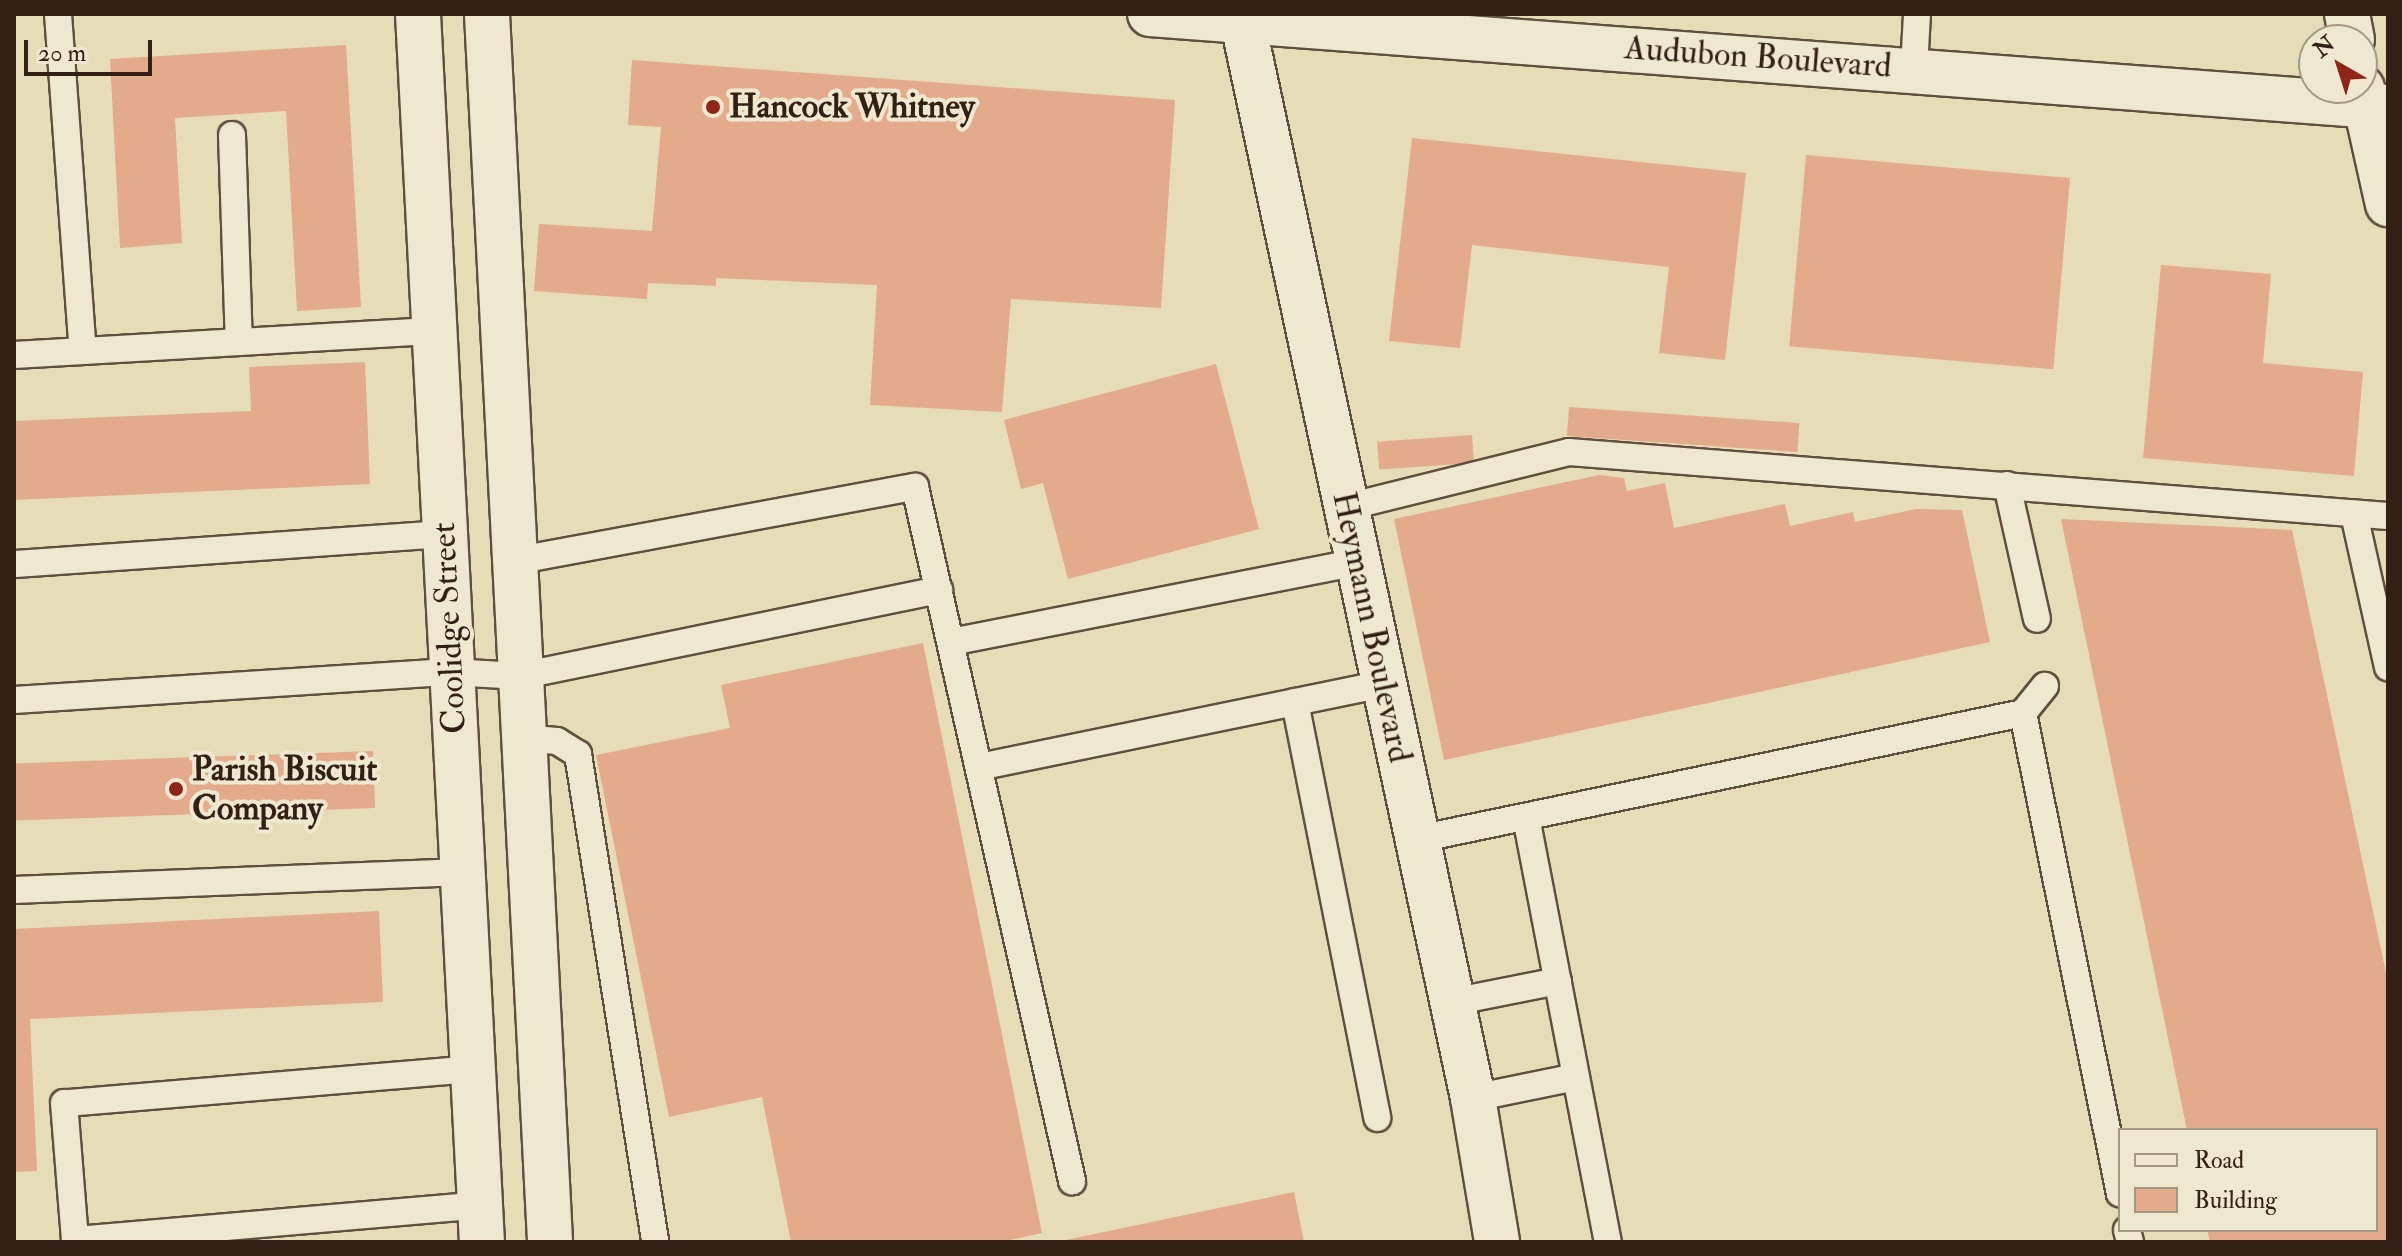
<!DOCTYPE html>
<style>
body{margin:0}
#map{position:relative;width:2402px;height:1256px;overflow:hidden;background:#e6dcb7;font-family:"IM FELL Double Pica",serif}
div>[style]{position:absolute}
.building>*{inset:0;background:#e4aa8c;transform-origin:0 0}
.roads{filter:drop-shadow(2px 0 #604e3e) drop-shadow(-2px 0 #604e3e) drop-shadow(0 2px #604e3e) drop-shadow(0 -2px #604e3e)}
.service>*{height:26px;margin:-13px;padding:0 13px;transform-origin:13px;border-radius:13px;background:#efe8d0}
.minor>*{height:44px;margin:-22px;padding:0 22px;transform-origin:22px;border-radius:22px;background:#efe8d0}
.tertiary>*{height:44px;margin:-22px;padding:0 22px;transform-origin:22px;border-radius:22px;background:#efe8d0}
.secondary>*{height:44px;margin:-22px;padding:0 22px;transform-origin:22px;border-radius:22px;background:#efe8d0}
.dots>*{width:22px;height:22px;translate:-50% -50%;box-sizing:border-box;border:4px solid #efe8d0;border-radius:50%}
span{translate:-50% -50%;white-space:nowrap;text-align:center;line-height:1.15;-webkit-text-stroke:8px #efe8d0;paint-order:stroke}
.street-label{font-size:34px;color:#341f15}
.poi-label{font-size:34px;color:#341f15;font-weight:700}
.left{translate:0 -50%;text-align:left}
.frame{position:absolute;inset:0;border:16px solid #341f15;pointer-events:none}
.legend{position:absolute;left:2118px;top:1128px;width:260px;height:104px;box-sizing:border-box;background:#efe8d0;border:2px solid #a49885;margin:0;padding:10px 14px;list-style:none;font-size:24px;color:#341f15}
.legend li{display:flex;align-items:center;gap:16px;height:40px}
.legend b{width:40px;border:2px solid #a49885}
.north{position:absolute;left:2298px;top:24px;width:80px;height:80px;box-sizing:border-box;background:#efe8d0;border:2px solid #a49885;border-radius:50%;rotate:321deg;font-size:22px;font-weight:700;line-height:32px;text-align:center;color:#341f15}
.north::after{content:'';display:block;margin:auto;width:28px;height:36px;background:#8f2418;clip-path:polygon(50% 0,100% 100%,50% 72%,0 100%)}
.scale{position:absolute;left:24px;top:40px;width:128px;height:36px;box-sizing:border-box;border:4px solid #341f15;border-top:0;padding-left:10px;font-size:24px;line-height:28px;white-space:nowrap;color:#341f15;-webkit-text-stroke:6px #efe8d0;paint-order:stroke}
</style>
<div id="map">
<div class="building">
<div style="clip-path:polygon(346px 45px,361px 307px,297px 311px,286px 111px,175px 118px,182px 243px,120px 248px,110px 59px)"></div>
<div style="clip-path:polygon(632px 60px,1175px 100px,1161px 308px,1011px 299px,1002px 412px,870px 405px,877px 285px,716px 278px,716px 286px,648px 283px,647px 299px,534px 291px,539px 224px,652px 231px,661px 127px,628px 125px)"></div>
<div style="clip-path:polygon(1412px 138px,1746px 173px,1725px 360px,1659px 353px,1669px 267px,1472px 245px,1460px 348px,1389px 341px)"></div>
<div style="left:1806px;top:155px;width:265px;height:192px;rotate:5deg"></div>
<div style="clip-path:polygon(2161px 265px,2271px 274px,2263px 363px,2363px 372px,2354px 476px,2143px 458px)"></div>
<div style="clip-path:polygon(365px 362px,370px 484px,14px 500px,14px 421px,251px 411px,249px 367px)"></div>
<div style="clip-path:polygon(1216px 364px,1259px 529px,1068px 579px,1043px 483px,1021px 489px,1004px 420px)"></div>
<div style="left:1569px;top:407px;width:231px;height:29px;rotate:4deg"></div>
<div style="left:1472px;top:435px;width:28px;height:95px;rotate:86deg"></div>
<div style="clip-path:polygon(1599px 475px,1624px 478px,1627px 491px,1665px 483px,1674px 528px,1785px 504px,1790px 526px,1853px 512px,1855px 522px,1916px 509px,1962px 510px,1990px 642px,1444px 760px,1394px 519px)"></div>
<div style="clip-path:polygon(2061px 519px,2292px 530px,2388px 982px,2388px 1242px,2210px 1242px,2207px 1230px,2376px 1230px,2376px 1130px,2187px 1130px)"></div>
<div style="clip-path:polygon(923px 643px,1042px 1233px,1001px 1242px,791px 1242px,762px 1097px,669px 1117px,596px 755px,730px 728px,721px 685px)"></div>
<div style="left:373px;top:751px;width:57px;height:359px;rotate:88deg"></div>
<div style="clip-path:polygon(379px 911px,383px 1002px,30px 1019px,37px 1171px,14px 1172px,14px 929px)"></div>
<div style="clip-path:polygon(1294px 1192px,1304px 1242px,1062px 1242px,1061px 1241px)"></div>
</div>
<div class="roads">
<div class="service">
<div style="left:58px;top:14px;width:338px;rotate:85.8deg"></div>
<div style="left:1914px;top:68px;width:54px;rotate:-86.8deg"></div>
<div style="left:232px;top:135px;width:207px;rotate:88.1deg"></div>
<div style="left:14px;top:355px;width:422px;rotate:-3.3deg"></div>
<div style="left:2007px;top:485px;width:137px;rotate:77.4deg"></div>
<div style="left:1347px;top:507px;width:229px;rotate:-13.9deg"></div>
<div style="left:1569px;top:452px;width:821px;rotate:4.47deg"></div>
<div style="left:2354px;top:514px;width:157px;rotate:77.5deg"></div>
<div style="left:514px;top:561px;width:408px;rotate:-10.5deg"></div>
<div style="left:915px;top:487px;width:712px;rotate:77.25deg"></div>
<div style="left:14px;top:564px;width:432px;rotate:-4deg"></div>
<div style="left:951px;top:642px;width:415px;rotate:-11.1deg"></div>
<div style="left:14px;top:700px;width:436px;rotate:-3.7deg"></div>
<div style="left:449px;top:672px;width:71px;rotate:3.2deg"></div>
<div style="left:520px;top:676px;width:428px;rotate:-11.6deg"></div>
<div style="left:1295px;top:702px;width:424px;rotate:78.8deg"></div>
<div style="left:2023px;top:713px;width:35px;rotate:-51deg"></div>
<div style="left:523px;top:738px;width:34px;rotate:5deg"></div>
<div style="left:557px;top:741px;width:25px;rotate:32deg"></div>
<div style="left:578px;top:754px;width:494px;rotate:81deg"></div>
<div style="left:979px;top:767px;width:413px;rotate:-11.6deg"></div>
<div style="left:1526px;top:817px;width:433px;rotate:79.1deg"></div>
<div style="left:1418px;top:839px;width:618px;rotate:-11.76deg"></div>
<div style="left:2023px;top:713px;width:490px;rotate:78.6deg"></div>
<div style="left:14px;top:890px;width:449px;rotate:-2.3deg"></div>
<div style="left:1452px;top:1002px;width:108px;rotate:-11.2deg"></div>
<div style="left:473px;top:1069px;width:410px;rotate:175.2deg"></div>
<div style="left:64px;top:1103px;width:137px;rotate:85.4deg"></div>
<div style="left:75px;top:1240px;width:408px;rotate:-4.9deg"></div>
<div style="left:1473px;top:1098px;width:105px;rotate:-11.5deg"></div>
<div style="left:2127px;top:1230px;width:12px;rotate:76deg"></div>
</div>
<div class="minor">
<div style="left:1150px;top:14px;width:1241px;rotate:4.3deg"></div>
<div style="left:1241px;top:14px;width:1109px;rotate:77.92deg"></div>
<div style="left:1473px;top:1098px;width:146px;rotate:80.5deg"></div>
</div>
<div class="tertiary">
<div style="left:418px;top:14px;width:1230px;rotate:87.02deg"></div>
<div style="left:487px;top:14px;width:1230px;rotate:87.06deg"></div>
</div>
<div class="secondary">
<div style="left:2347px;top:14px;width:26px;rotate:79deg"></div>
<div style="left:2362px;top:88px;width:119px;rotate:77.4deg"></div>
</div>
</div>
<div class="dots">
<div style="left:713px;top:107px;background:#8f2418"></div>
<div style="left:176px;top:789px;background:#8f2418"></div>
</div>
<div class="street-label">
<span style="left:1758px;top:57px;rotate:4deg">Audubon Boulevard</span>
<span style="left:1372px;top:627px;rotate:78deg">Heymann Boulevard</span>
<span style="left:449px;top:628px;rotate:-93deg">Coolidge Street</span>
</div>
<div class="poi-label">
<span class="left" style="left:729px;top:107px">Hancock Whitney</span>
<span class="left" style="left:192px;top:789px">Parish Biscuit<br>Company</span>
</div>
<div class="frame"></div>
<ul class="legend">
<li><b style="height:10px;background:#efe8d0"></b>Road</li>
<li><b style="height:22px;background:#e4aa8c"></b>Building</li>
</ul>
<div class="north">N</div>
<div class="scale">20 m</div>
</div>
